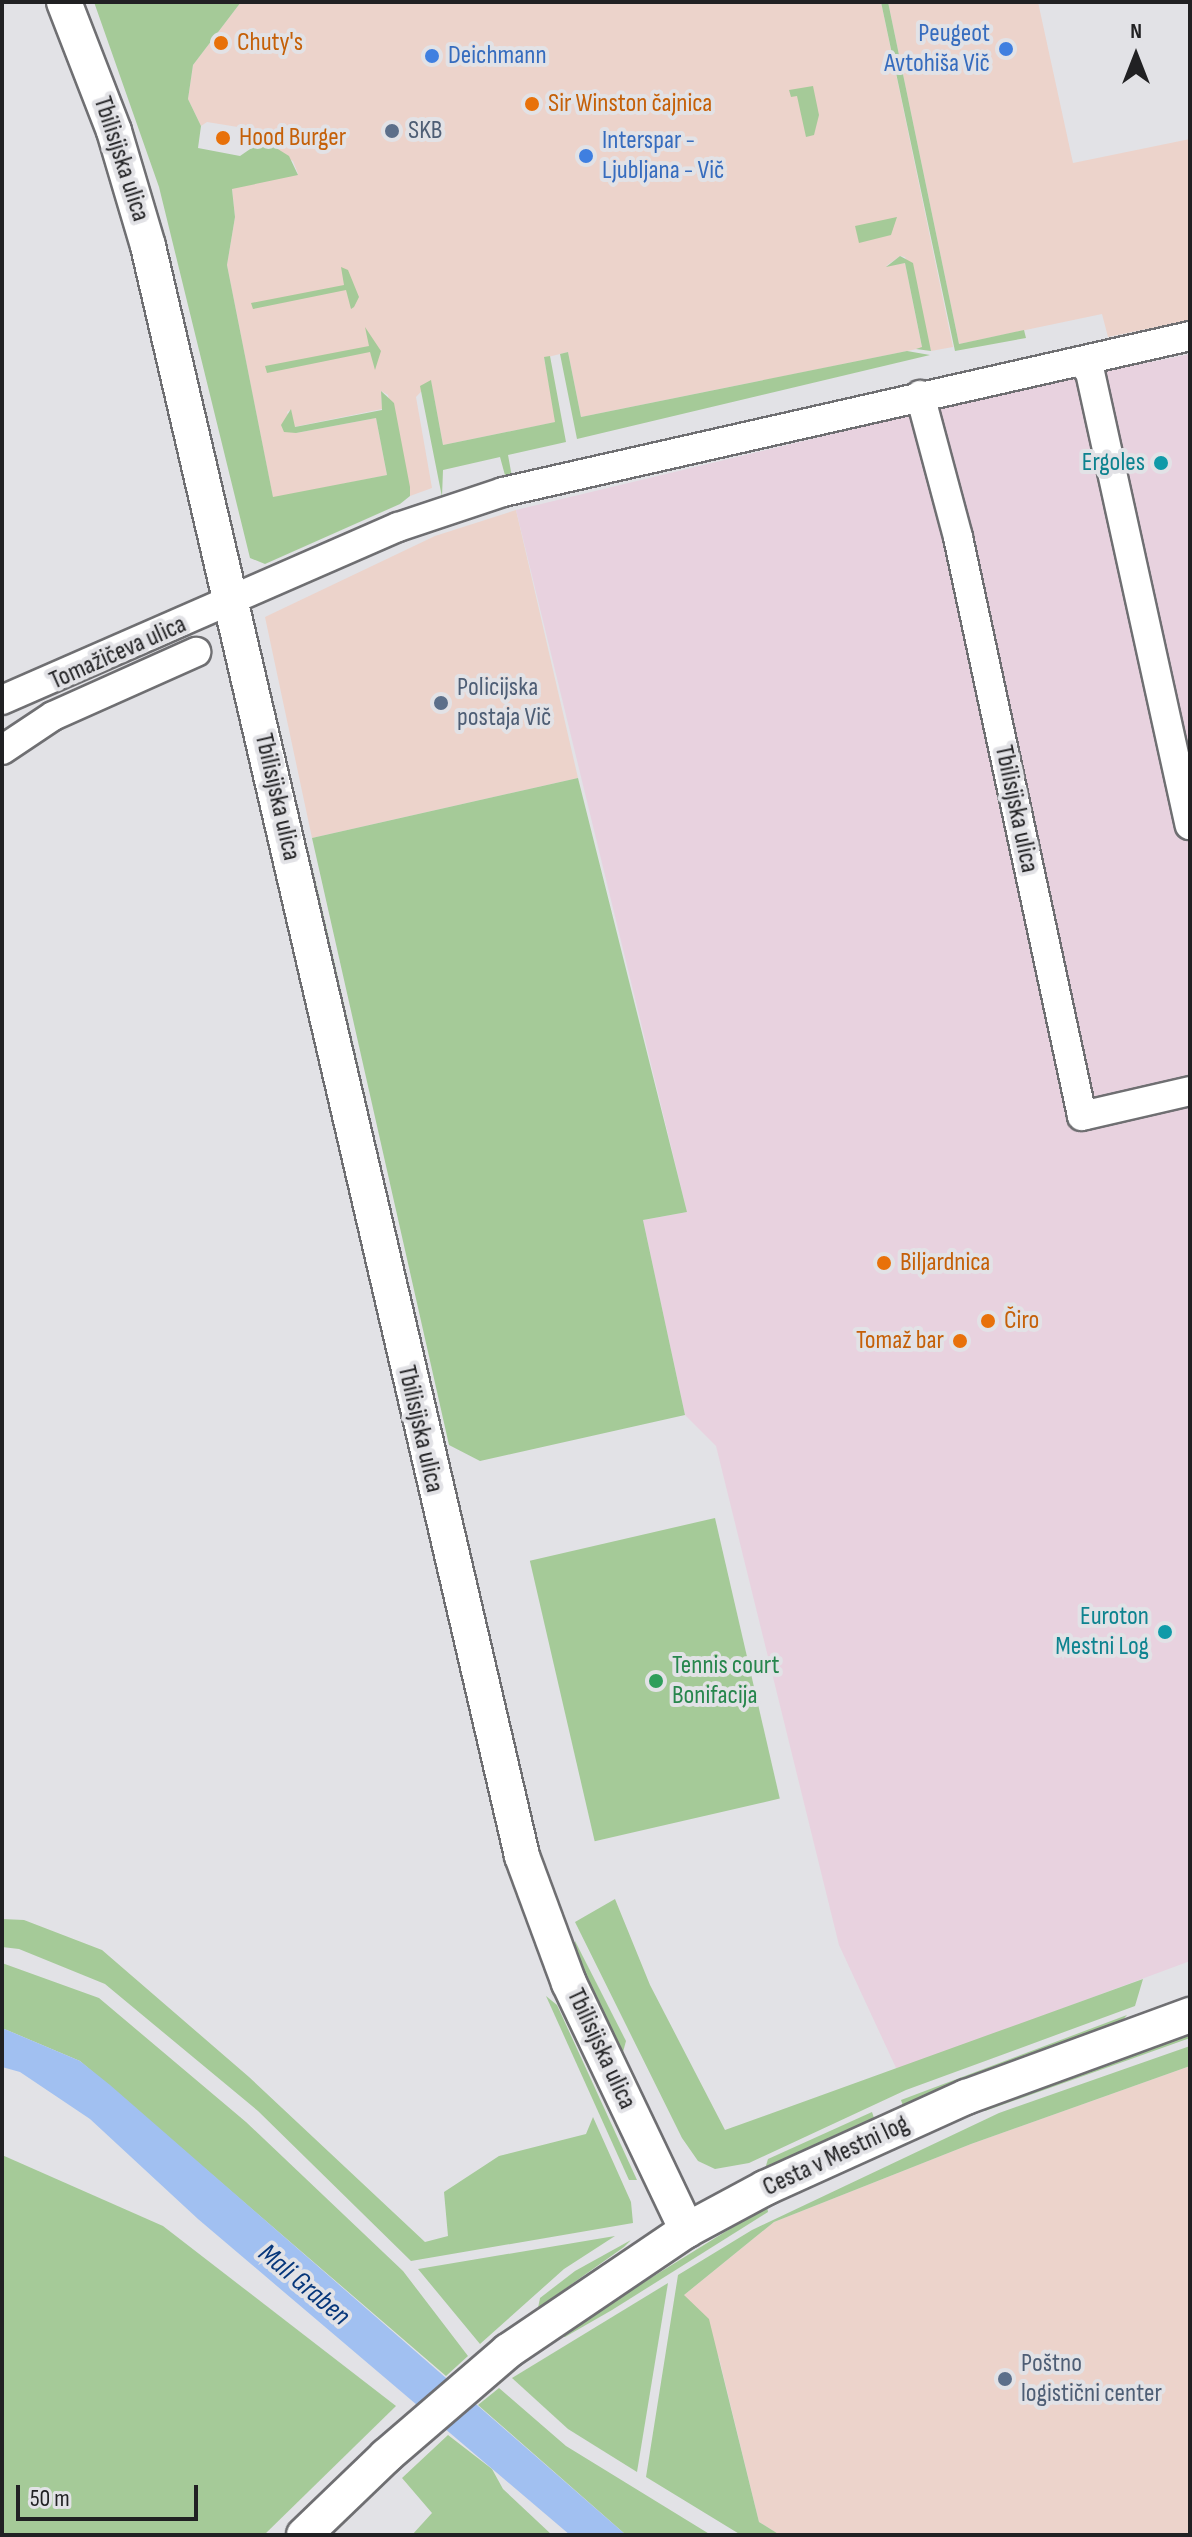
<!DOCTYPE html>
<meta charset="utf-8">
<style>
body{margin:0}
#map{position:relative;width:1192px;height:2537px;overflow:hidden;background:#e2e2e6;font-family:"Sofia Sans Condensed",sans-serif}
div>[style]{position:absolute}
.commercial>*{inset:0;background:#ecd3cb}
.industrial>*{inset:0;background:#e8d2df}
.green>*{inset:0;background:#a5ca98;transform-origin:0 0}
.water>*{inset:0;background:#a1c0f1}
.roads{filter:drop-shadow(2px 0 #6f6f72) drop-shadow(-2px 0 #6f6f72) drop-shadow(0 2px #6f6f72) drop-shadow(0 -2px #6f6f72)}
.minor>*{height:28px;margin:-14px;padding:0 14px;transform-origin:14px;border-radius:14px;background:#fff}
.tertiary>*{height:34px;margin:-17px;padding:0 17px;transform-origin:17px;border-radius:17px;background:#fff}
.dots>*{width:22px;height:22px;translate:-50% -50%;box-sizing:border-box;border:4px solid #e2e2e6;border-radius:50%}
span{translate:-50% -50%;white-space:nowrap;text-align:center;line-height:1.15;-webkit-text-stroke:8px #e2e2e6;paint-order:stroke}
.shop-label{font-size:26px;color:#366cbe}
.right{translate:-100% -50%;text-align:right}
.left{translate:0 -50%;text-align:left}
.food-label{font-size:26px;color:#c56008}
.service-label{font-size:26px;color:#4e5e75}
.street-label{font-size:26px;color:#212123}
.culture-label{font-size:26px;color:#0d838f}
.leisure-label{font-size:26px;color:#27864d}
.water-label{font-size:28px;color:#07377b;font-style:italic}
.frame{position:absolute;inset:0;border:4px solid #212123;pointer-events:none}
.north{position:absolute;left:1096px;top:16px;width:80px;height:80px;-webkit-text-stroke:6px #e2e2e6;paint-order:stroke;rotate:0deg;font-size:22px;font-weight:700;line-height:32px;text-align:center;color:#212123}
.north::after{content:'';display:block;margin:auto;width:28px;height:36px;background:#212123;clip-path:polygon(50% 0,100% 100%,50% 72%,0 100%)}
.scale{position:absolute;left:16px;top:2485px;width:182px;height:36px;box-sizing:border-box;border:4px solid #212123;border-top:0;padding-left:10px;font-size:24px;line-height:28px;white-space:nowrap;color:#212123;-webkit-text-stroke:6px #e2e2e6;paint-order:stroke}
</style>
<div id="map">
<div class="commercial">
<div style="clip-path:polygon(241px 2px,881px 2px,953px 347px,931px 351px,905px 257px,900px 256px,886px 266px,905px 263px,922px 348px,581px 417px,568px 352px,544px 358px,556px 422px,443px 445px,431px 381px,416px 397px,432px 488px,410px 496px,388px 395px,381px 391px,382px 409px,294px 427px,291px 410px,287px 412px,296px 433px,376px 418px,387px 475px,273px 498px,227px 265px,235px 217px,232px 188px,298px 174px,293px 161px,256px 145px,241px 147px,244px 128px,207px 122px,201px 126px,188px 99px,193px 65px)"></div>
<div style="clip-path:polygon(888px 2px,1038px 2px,1073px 163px,1190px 139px,1190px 320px,1108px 337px,1102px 314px,959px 344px)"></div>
<div style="clip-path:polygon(516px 510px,578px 778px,312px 838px,265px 617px,435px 536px)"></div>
<div style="clip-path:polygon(1190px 2066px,1190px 2535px,780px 2535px,759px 2522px,719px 2358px,684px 2295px,774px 2222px,971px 2144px)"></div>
</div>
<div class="industrial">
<div style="clip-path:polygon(1190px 354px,1190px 1961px,897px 2070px,839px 1945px,716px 1446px,685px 1415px,643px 1220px,687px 1212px,516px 510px,1033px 386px)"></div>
</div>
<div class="green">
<div style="clip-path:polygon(94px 2px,241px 2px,193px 65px,188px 99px,201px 126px,198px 148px,240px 156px,256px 145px,273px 146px,289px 156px,298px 175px,232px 189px,235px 217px,227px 265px,273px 497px,387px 475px,376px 418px,296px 433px,284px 432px,281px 425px,291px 409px,295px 427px,382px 410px,381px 391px,394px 403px,410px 487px,410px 496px,400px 504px,265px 564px,250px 558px,159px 187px)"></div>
<div style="clip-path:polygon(881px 2px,888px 2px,959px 344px,1024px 330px,1026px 338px,955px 351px)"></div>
<div style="clip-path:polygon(813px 86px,819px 115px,814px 135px,806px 137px,797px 96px,791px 97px,789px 90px)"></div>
<div style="clip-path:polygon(897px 217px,891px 235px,859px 243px,855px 226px)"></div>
<div style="clip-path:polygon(900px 256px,913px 263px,931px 351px,916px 349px,922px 347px,905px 263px,886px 267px)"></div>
<div style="clip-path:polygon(341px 267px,348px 270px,359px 297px,354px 307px,351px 309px,346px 290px,253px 309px,251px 303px,344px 285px)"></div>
<div style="clip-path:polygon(365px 327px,381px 351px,375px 370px,370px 352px,267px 373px,265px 366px,369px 346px)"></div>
<div style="clip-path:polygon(907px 351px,930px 355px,577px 439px,560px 354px,568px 352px,581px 417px)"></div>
<div style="clip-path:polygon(550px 356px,566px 442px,508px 455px,512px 477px,506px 479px,500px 457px,443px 470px,442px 497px,420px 386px,431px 380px,443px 445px,555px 422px,544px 357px)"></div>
<div style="clip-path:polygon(578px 778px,687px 1212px,643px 1220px,685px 1415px,480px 1461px,449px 1445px,312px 838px)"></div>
<div style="clip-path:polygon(307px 843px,450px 1465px,445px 1461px)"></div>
<div style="left:715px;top:1518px;width:288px;height:190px;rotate:77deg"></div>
<div style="clip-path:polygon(615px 1899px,650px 1985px,725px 2130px,1143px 1979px,1135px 2006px,906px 2090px,749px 2163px,715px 2169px,698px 2161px,682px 2138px,575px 1922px)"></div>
<div style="clip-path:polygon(2px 1919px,24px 1920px,102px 1950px,249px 2077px,425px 2242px,448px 2236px,444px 2192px,499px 2156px,586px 2134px,593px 2117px,631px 2202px,633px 2223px,411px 2261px,258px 2111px,105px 1984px,19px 1949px,2px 1947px)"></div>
<div style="clip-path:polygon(575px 1941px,626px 2041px,623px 2052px,575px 1957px)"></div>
<div style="clip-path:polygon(2px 1963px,99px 1998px,246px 2122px,403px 2271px,468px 2356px,446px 2376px,80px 2061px,2px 2028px)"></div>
<div style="clip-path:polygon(546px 1996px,557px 2005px,637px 2180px,629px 2180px)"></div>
<div style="clip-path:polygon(1127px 2015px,1120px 2023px,903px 2106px,901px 2100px)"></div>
<div style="clip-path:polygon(1190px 2030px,1190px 2038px,985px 2111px,979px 2109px)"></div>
<div style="clip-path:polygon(1190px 2046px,1190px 2066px,971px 2144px,774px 2222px,684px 2295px,709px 2319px,759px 2522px,780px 2535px,741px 2535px,646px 2477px,678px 2275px,752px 2230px,999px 2113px)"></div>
<div style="clip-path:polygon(872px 2112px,874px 2118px,765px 2169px,768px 2159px)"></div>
<div style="clip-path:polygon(2px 2155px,163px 2226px,396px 2406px,264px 2535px,2px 2535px)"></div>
<div style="clip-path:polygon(767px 2206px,768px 2212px,612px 2310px,565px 2337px,557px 2336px)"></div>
<div style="clip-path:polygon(615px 2236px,564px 2269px,480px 2344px,418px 2269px)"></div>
<div style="clip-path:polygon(631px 2240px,624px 2247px,538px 2308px,540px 2298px,575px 2271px)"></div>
<div style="clip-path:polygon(668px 2283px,637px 2472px,568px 2429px,512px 2378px)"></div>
<div style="clip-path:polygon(499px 2388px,566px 2446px,711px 2535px,626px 2535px,478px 2405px)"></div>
<div style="clip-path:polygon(448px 2435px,492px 2469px,503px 2489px,552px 2535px,412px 2535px,432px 2513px,402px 2478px)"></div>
</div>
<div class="water">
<div style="clip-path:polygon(2px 2028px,80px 2061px,110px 2085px,626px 2535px,570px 2535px,198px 2219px,90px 2119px,20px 2072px,2px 2067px)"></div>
</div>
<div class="roads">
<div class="minor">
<div style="left:1080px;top:361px;width:15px;rotate:48deg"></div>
<div style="left:1090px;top:372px;width:464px;rotate:77.6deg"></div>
<div style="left:920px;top:395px;width:147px;rotate:75deg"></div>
<div style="left:958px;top:537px;width:592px;rotate:77.91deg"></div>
<div style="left:1082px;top:1116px;width:111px;rotate:-13deg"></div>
<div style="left:2px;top:700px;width:432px;rotate:-23.6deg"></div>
<div style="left:398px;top:527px;width:111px;rotate:-18.4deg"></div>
<div style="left:503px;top:492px;width:704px;rotate:-12.79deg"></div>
<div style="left:2px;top:750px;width:61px;rotate:-33.7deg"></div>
<div style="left:53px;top:716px;width:157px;rotate:-24.1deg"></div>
</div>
<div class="tertiary">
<div style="left:64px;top:2px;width:138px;rotate:68.8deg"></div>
<div style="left:114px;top:131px;width:120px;rotate:73.5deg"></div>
<div style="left:148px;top:246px;width:1653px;rotate:76.92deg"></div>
<div style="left:522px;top:1856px;width:135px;rotate:69.7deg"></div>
<div style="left:569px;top:1983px;width:274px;rotate:64.5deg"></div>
<div style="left:304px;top:2535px;width:114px;rotate:-43.9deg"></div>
<div style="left:386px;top:2456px;width:161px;rotate:-40.7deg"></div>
<div style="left:508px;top:2351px;width:216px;rotate:-34.1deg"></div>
<div style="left:687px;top:2230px;width:89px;rotate:-28.3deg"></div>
<div style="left:765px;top:2188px;width:221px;rotate:-24.4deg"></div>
<div style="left:966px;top:2097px;width:239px;rotate:-20.1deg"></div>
</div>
</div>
<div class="dots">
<div style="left:221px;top:43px;background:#e8710a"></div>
<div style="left:1006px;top:49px;background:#3f7fe0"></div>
<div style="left:432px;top:56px;background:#3f7fe0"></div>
<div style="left:532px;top:104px;background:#e8710a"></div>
<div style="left:392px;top:131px;background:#5c6f8a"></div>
<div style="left:223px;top:138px;background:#e8710a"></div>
<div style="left:586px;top:156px;background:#3f7fe0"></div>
<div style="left:1161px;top:463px;background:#0f9aa8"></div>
<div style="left:441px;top:703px;background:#5c6f8a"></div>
<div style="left:884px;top:1263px;background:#e8710a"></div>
<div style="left:988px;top:1321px;background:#e8710a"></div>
<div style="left:960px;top:1341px;background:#e8710a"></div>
<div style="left:1165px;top:1632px;background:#0f9aa8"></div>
<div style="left:656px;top:1681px;background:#2e9e5b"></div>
<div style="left:1005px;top:2379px;background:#5c6f8a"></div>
</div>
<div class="shop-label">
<span class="right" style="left:990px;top:49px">Peugeot<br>Avtohiša Vič</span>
<span class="left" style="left:448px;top:56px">Deichmann</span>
<span class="left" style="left:602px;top:156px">Interspar -<br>Ljubljana - Vič</span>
</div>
<div class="food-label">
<span class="left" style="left:237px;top:43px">Chuty's</span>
<span class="left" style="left:548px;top:104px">Sir Winston čajnica</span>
<span class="left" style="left:239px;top:138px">Hood Burger</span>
<span class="left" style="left:900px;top:1263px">Biljardnica</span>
<span class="left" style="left:1004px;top:1321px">Čiro</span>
<span class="right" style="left:944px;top:1341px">Tomaž bar</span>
</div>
<div class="service-label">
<span class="left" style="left:408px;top:131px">SKB</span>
<span class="left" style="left:457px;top:703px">Policijska<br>postaja Vič</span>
<span class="left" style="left:1021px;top:2379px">Poštno<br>logistični center</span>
</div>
<div class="street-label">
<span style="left:121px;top:159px;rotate:72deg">Tbilisijska ulica</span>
<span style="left:118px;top:653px;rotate:-24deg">Tomažičeva ulica</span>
<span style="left:277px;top:797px;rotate:77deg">Tbilisijska ulica</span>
<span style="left:1016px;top:809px;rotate:78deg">Tbilisijska ulica</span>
<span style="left:420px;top:1429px;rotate:77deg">Tbilisijska ulica</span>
<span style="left:601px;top:2049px;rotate:65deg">Tbilisijska ulica</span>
<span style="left:836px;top:2156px;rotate:-25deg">Cesta v Mestni log</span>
</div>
<div class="culture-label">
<span class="right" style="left:1145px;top:463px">Ergoles</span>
<span class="right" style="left:1149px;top:1632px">Euroton<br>Mestni Log</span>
</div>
<div class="leisure-label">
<span class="left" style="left:672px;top:1681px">Tennis court<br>Bonifacija</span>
</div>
<div class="water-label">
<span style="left:304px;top:2285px;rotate:40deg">Mali Graben</span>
</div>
<div class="frame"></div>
<div class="north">N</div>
<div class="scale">50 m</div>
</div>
